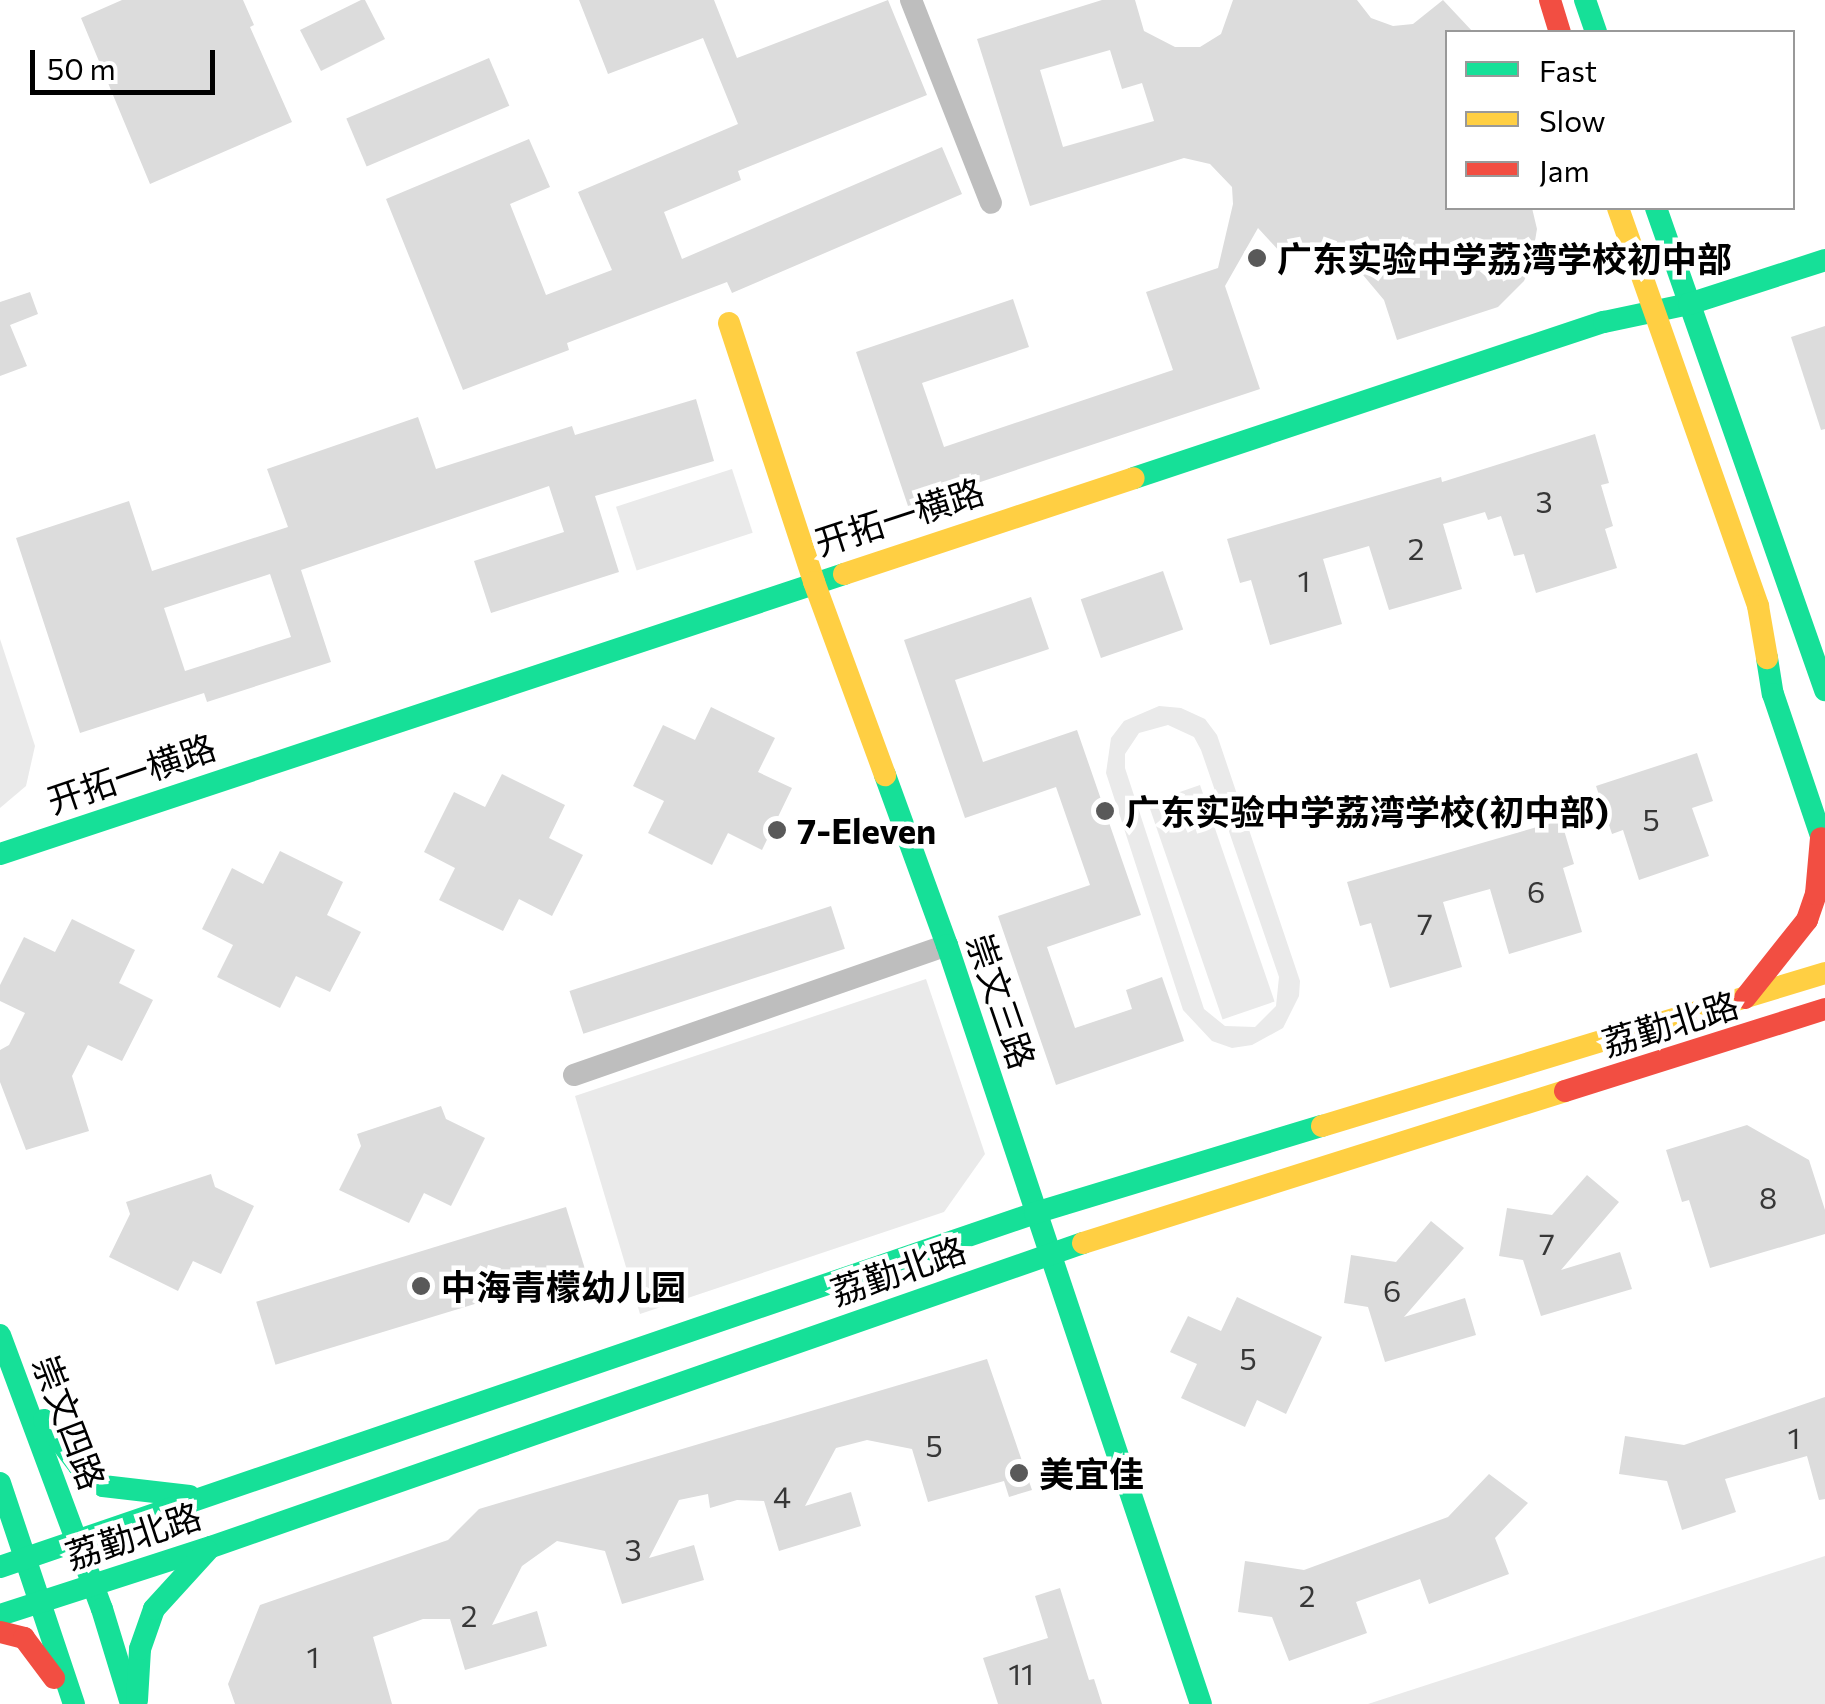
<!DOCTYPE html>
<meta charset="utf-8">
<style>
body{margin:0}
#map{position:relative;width:1825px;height:1704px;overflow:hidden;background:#fff;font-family:Commissioner,"Noto Sans SC",sans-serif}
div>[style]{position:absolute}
.green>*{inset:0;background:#eaeaea;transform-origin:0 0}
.building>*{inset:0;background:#dcdcdc;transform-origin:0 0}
.street>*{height:22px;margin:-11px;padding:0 11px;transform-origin:11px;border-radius:11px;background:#bebebe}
.fast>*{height:22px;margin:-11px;padding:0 11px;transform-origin:11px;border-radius:11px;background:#16e098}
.slow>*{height:22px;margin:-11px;padding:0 11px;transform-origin:11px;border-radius:11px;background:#ffcf43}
.jam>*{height:22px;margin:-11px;padding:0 11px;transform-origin:11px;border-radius:11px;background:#f24e42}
.dots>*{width:28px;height:28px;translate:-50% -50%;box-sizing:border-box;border:5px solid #fff;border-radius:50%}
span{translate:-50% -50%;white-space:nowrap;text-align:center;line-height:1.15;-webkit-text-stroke:9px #fff;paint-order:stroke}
.number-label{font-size:30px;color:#373737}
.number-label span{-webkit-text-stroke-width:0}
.poi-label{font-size:35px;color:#000;font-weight:700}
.left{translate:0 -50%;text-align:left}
.street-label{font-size:35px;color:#000}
.legend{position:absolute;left:1445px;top:30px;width:350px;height:180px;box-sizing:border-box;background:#fff;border:2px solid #999;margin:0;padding:12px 18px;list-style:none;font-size:30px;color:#000}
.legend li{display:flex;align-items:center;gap:20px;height:50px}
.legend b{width:50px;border:2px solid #999}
.scale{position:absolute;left:30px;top:50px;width:185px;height:45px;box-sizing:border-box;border:5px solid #000;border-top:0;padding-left:12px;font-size:30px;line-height:35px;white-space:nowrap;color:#000;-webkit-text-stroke:8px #fff;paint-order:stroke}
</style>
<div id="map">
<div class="green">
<div style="left:732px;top:469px;width:67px;height:122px;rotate:72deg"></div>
<div style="clip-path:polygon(0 639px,35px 746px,26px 786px,0 808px)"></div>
<div style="clip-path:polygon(evenodd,1159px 706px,1181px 708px,1205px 719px,1217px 735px,1300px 981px,1299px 996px,1283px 1028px,1252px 1045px,1232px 1048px,1212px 1041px,1183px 1010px,1106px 773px,1111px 738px,1124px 721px,1159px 706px,1168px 725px,1194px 737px,1201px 750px,1279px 977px,1276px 1006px,1255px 1027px,1225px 1026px,1204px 1009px,1125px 768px,1125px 754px,1139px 733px,1168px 725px)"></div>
<div style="left:1200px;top:785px;width:229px;height:55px;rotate:71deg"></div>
<div style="clip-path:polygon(926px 979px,985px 1154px,944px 1212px,640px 1314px,575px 1096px)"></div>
<div style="clip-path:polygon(1825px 1556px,1825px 1704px,1368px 1704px)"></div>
</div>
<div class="building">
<div style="clip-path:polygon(122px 0,243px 0,254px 25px,250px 27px,292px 122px,150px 184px,81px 18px)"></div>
<div style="clip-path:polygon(361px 0,365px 0,385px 39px,321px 71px,300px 30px)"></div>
<div style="clip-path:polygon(579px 0,714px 0,737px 58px,888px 0,927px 95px,738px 171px,741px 180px,664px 212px,682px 259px,942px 147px,962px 194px,732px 293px,727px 282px,567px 343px,569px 350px,463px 390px,386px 199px,529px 139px,550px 187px,510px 204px,546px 295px,612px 270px,578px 192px,738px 124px,703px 38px,608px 74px)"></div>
<div style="clip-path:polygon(evenodd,1102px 0,1135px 0,1144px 31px,1175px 47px,1200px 47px,1221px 34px,1233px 0,1357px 0,1371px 18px,1393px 26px,1413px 24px,1443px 0,1473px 32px,1448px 32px,1448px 208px,1532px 208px,1537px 229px,1531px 265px,1524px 281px,1498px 307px,1397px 340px,1384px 300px,1363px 275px,1331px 253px,1281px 253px,1258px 228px,1225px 286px,1260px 389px,908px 506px,856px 352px,1013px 299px,1029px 347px,922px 383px,944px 447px,1173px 370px,1146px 292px,1218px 268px,1233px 204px,1232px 187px,1210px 164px,1184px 158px,1030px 206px,977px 39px,1102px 0,1110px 50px,1122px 89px,1142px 83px,1154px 121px,1063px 147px,1040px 70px,1110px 50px)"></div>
<div style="left:489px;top:58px;width:52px;height:155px;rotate:67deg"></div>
<div style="clip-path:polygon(30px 292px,38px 314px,10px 325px,27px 366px,0 376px,0 302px)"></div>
<div style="clip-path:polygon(1825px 326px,1825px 429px,1821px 430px,1791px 337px)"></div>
<div style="clip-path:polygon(evenodd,696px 399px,714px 461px,595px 496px,619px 572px,491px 613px,474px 561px,564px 532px,549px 486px,301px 570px,331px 662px,207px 702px,204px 693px,80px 733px,16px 538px,129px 501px,152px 571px,288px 527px,267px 469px,418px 417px,436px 469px,572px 426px,575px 435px,696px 399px,270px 574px,291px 637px,185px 671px,164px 608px,270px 574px)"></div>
<div style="clip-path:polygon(1595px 434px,1609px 483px,1601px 485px,1613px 526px,1605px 529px,1617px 568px,1536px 593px,1524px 554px,1514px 556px,1501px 516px,1488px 520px,1485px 512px,1443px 524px,1462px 589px,1389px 610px,1369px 546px,1345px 553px,1323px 559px,1342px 624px,1270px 645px,1251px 580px,1240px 583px,1227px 539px,1441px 477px,1442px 482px)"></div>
<div style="left:1163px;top:571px;width:62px;height:87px;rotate:71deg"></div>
<div style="clip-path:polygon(1031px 597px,1049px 649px,955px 680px,983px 762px,1077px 730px,1141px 915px,1047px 947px,1075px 1028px,1132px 1009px,1126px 990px,1162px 977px,1184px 1041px,1056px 1085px,998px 916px,1090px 885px,1056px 787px,965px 818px,904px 640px)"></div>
<div style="clip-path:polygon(711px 707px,775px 738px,758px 772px,792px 788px,762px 850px,728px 833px,712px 865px,648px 833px,664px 801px,633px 786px,663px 725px,695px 740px)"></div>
<div style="clip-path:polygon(1697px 753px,1713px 801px,1692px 808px,1709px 856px,1639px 880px,1623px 830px,1612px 834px,1596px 786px)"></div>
<div style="clip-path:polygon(502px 774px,565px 805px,549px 838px,583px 855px,552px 916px,519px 899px,503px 931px,439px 900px,455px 868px,424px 852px,454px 792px,485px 807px)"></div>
<div style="clip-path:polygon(1561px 820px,1574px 864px,1563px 868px,1582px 932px,1509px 954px,1490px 889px,1443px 902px,1462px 967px,1390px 988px,1371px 923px,1360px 926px,1347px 882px)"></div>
<div style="clip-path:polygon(280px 851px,343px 882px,327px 915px,361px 932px,330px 992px,296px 976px,280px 1008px,217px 977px,233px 945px,202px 929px,232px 868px,263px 884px)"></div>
<div style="left:831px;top:906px;width:45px;height:275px;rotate:72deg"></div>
<div style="clip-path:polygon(72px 919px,135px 950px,119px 983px,153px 1000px,122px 1061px,88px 1045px,72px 1076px,89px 1131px,26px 1150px,0 1082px,0 1050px,9px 1045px,25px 1013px,0 1001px,0 985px,24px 937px,55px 952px)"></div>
<div style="clip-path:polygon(441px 1106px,446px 1119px,485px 1138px,451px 1206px,424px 1193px,409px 1223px,339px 1190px,361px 1146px,357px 1134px)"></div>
<div style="clip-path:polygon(1747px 1125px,1809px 1160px,1825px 1210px,1825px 1234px,1710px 1268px,1689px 1200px,1682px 1202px,1666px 1150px)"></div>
<div style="clip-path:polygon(211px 1174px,215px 1187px,254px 1206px,221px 1274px,193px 1261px,178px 1291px,109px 1257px,130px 1214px,126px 1202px)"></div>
<div style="clip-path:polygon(1587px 1175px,1619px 1202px,1561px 1270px,1620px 1252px,1632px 1289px,1541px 1316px,1523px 1260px,1499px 1256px,1507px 1208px,1552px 1215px)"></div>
<div style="left:566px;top:1207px;width:66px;height:324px;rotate:73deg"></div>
<div style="clip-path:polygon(1431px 1221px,1464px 1248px,1404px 1317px,1465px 1298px,1476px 1335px,1385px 1362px,1368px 1307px,1344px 1303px,1351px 1255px,1396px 1262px)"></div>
<div style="clip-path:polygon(1237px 1297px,1322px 1337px,1286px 1414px,1257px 1400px,1245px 1427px,1181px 1398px,1197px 1364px,1170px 1352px,1188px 1316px,1221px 1331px)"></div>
<div style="clip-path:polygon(987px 1359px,1032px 1490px,1009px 1497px,1004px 1481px,928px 1502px,912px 1449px,867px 1440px,836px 1448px,805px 1506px,851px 1492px,861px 1526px,779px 1551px,764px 1501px,737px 1500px,710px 1508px,708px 1494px,679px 1500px,649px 1558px,694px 1545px,704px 1580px,622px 1604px,605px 1551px,557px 1541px,522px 1566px,492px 1625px,537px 1611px,547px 1646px,465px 1670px,450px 1619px,423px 1619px,373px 1637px,392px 1704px,235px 1704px,228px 1684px,260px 1605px,448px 1540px,479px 1509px)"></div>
<div style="clip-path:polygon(1825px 1397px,1825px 1499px,1819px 1500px,1807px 1456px,1725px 1479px,1736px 1512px,1682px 1530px,1667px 1481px,1619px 1474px,1625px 1436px,1684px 1445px)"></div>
<div style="clip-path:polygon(1489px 1474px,1528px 1503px,1495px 1538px,1509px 1574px,1429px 1604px,1420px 1579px,1356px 1602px,1367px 1633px,1289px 1661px,1272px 1617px,1238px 1612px,1245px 1561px,1304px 1570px,1448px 1517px)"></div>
<div style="clip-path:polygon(1060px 1588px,1089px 1680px,1094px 1679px,1102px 1704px,998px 1704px,983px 1658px,1048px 1638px,1035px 1596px)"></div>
</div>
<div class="street">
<div style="left:911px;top:0;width:218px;rotate:68.5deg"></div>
<div style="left:574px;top:1075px;width:395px;rotate:-19.2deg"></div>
</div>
<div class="fast">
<div style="left:1585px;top:0;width:34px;rotate:71deg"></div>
<div style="left:1656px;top:208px;width:511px;rotate:70.68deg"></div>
<div style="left:1134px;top:478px;width:495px;rotate:-18.4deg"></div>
<div style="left:1604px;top:322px;width:87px;rotate:-12deg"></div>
<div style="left:1689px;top:304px;width:143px;rotate:-17.9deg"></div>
<div style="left:1767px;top:658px;width:36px;rotate:81deg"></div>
<div style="left:1773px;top:694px;width:163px;rotate:71.3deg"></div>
<div style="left:885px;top:775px;width:181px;rotate:70deg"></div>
<div style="left:947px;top:945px;width:800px;rotate:71.5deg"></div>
<div style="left:0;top:854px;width:889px;rotate:-18.35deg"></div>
<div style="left:0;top:1335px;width:292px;rotate:69.6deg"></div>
<div style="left:102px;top:1609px;width:99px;rotate:73deg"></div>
<div style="left:44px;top:1420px;width:58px;rotate:52.7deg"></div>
<div style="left:79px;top:1466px;width:31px;rotate:40deg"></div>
<div style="left:103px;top:1486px;width:87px;rotate:6.6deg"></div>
<div style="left:0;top:1483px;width:233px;rotate:71.5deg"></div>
<div style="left:0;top:1567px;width:1094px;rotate:-18.88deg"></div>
<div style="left:1035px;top:1213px;width:300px;rotate:-16.9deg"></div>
<div style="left:0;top:1615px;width:222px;rotate:-17.9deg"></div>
<div style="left:211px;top:1547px;width:923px;rotate:-19.22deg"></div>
<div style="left:137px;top:1700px;width:51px;rotate:-86.6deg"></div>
<div style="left:140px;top:1649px;width:42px;rotate:-70.7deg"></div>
<div style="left:154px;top:1609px;width:79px;rotate:-47.6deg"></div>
</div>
<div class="slow">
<div style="left:1618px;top:208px;width:422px;rotate:70.6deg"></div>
<div style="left:1758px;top:606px;width:53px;rotate:80.2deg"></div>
<div style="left:729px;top:323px;width:273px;rotate:71.8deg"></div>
<div style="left:814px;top:582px;width:206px;rotate:69.8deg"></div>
<div style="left:844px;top:574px;width:305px;rotate:-18.3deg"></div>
<div style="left:1322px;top:1126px;width:526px;rotate:-16.92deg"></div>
<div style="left:1083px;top:1243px;width:505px;rotate:-17.5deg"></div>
</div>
<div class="jam">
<div style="left:1550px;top:0;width:34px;rotate:73deg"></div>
<div style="left:1745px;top:998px;width:100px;rotate:-51.5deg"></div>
<div style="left:1807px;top:920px;width:28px;rotate:-71deg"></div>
<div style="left:1816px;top:894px;width:56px;rotate:-84.9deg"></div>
<div style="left:1565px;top:1091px;width:273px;rotate:-17.5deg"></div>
<div style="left:0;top:1632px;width:25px;rotate:14deg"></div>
<div style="left:24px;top:1638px;width:50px;rotate:53.1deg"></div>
</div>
<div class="dots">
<div style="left:1257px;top:258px;background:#595959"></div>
<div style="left:1105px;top:811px;background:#595959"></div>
<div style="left:777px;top:830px;background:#595959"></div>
<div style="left:421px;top:1286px;background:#595959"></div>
<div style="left:1019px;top:1473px;background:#595959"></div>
</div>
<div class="number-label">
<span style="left:1544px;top:501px">3</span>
<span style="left:1416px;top:548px">2</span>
<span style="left:1304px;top:580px">1</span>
<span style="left:1651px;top:819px">5</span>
<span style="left:1536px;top:891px">6</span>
<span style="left:1425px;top:923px">7</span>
<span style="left:1768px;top:1197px">8</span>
<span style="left:1547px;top:1243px">7</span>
<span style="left:1392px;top:1290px">6</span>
<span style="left:1248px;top:1358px">5</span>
<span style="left:1794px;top:1437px">1</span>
<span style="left:934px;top:1445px">5</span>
<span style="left:782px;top:1496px">4</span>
<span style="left:633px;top:1549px">3</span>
<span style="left:1307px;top:1595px">2</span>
<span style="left:469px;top:1615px">2</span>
<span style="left:313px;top:1656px">1</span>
<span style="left:1021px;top:1673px">11</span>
</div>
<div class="poi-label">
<span class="left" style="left:1277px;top:258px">广东实验中学荔湾学校初中部</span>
<span class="left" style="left:1125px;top:811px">广东实验中学荔湾学校(初中部)</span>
<span class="left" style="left:797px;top:830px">7-Eleven</span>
<span class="left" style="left:441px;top:1286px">中海青檬幼儿园</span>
<span class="left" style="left:1039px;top:1473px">美宜佳</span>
</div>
<div class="street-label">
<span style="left:899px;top:516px;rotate:-18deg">开拓一横路</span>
<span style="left:131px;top:773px;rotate:-19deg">开拓一横路</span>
<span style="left:1002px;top:1001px;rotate:71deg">崇文三路</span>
<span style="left:1670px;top:1023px;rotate:-17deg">荔勤北路</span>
<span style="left:898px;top:1270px;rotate:-19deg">荔勤北路</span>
<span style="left:70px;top:1422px;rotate:69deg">崇文四路</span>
<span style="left:133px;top:1535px;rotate:-18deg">荔勤北路</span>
</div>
<ul class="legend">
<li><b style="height:12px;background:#16e098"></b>Fast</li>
<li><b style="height:12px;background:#ffcf43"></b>Slow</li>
<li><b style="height:12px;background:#f24e42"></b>Jam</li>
</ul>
<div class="scale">50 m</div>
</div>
